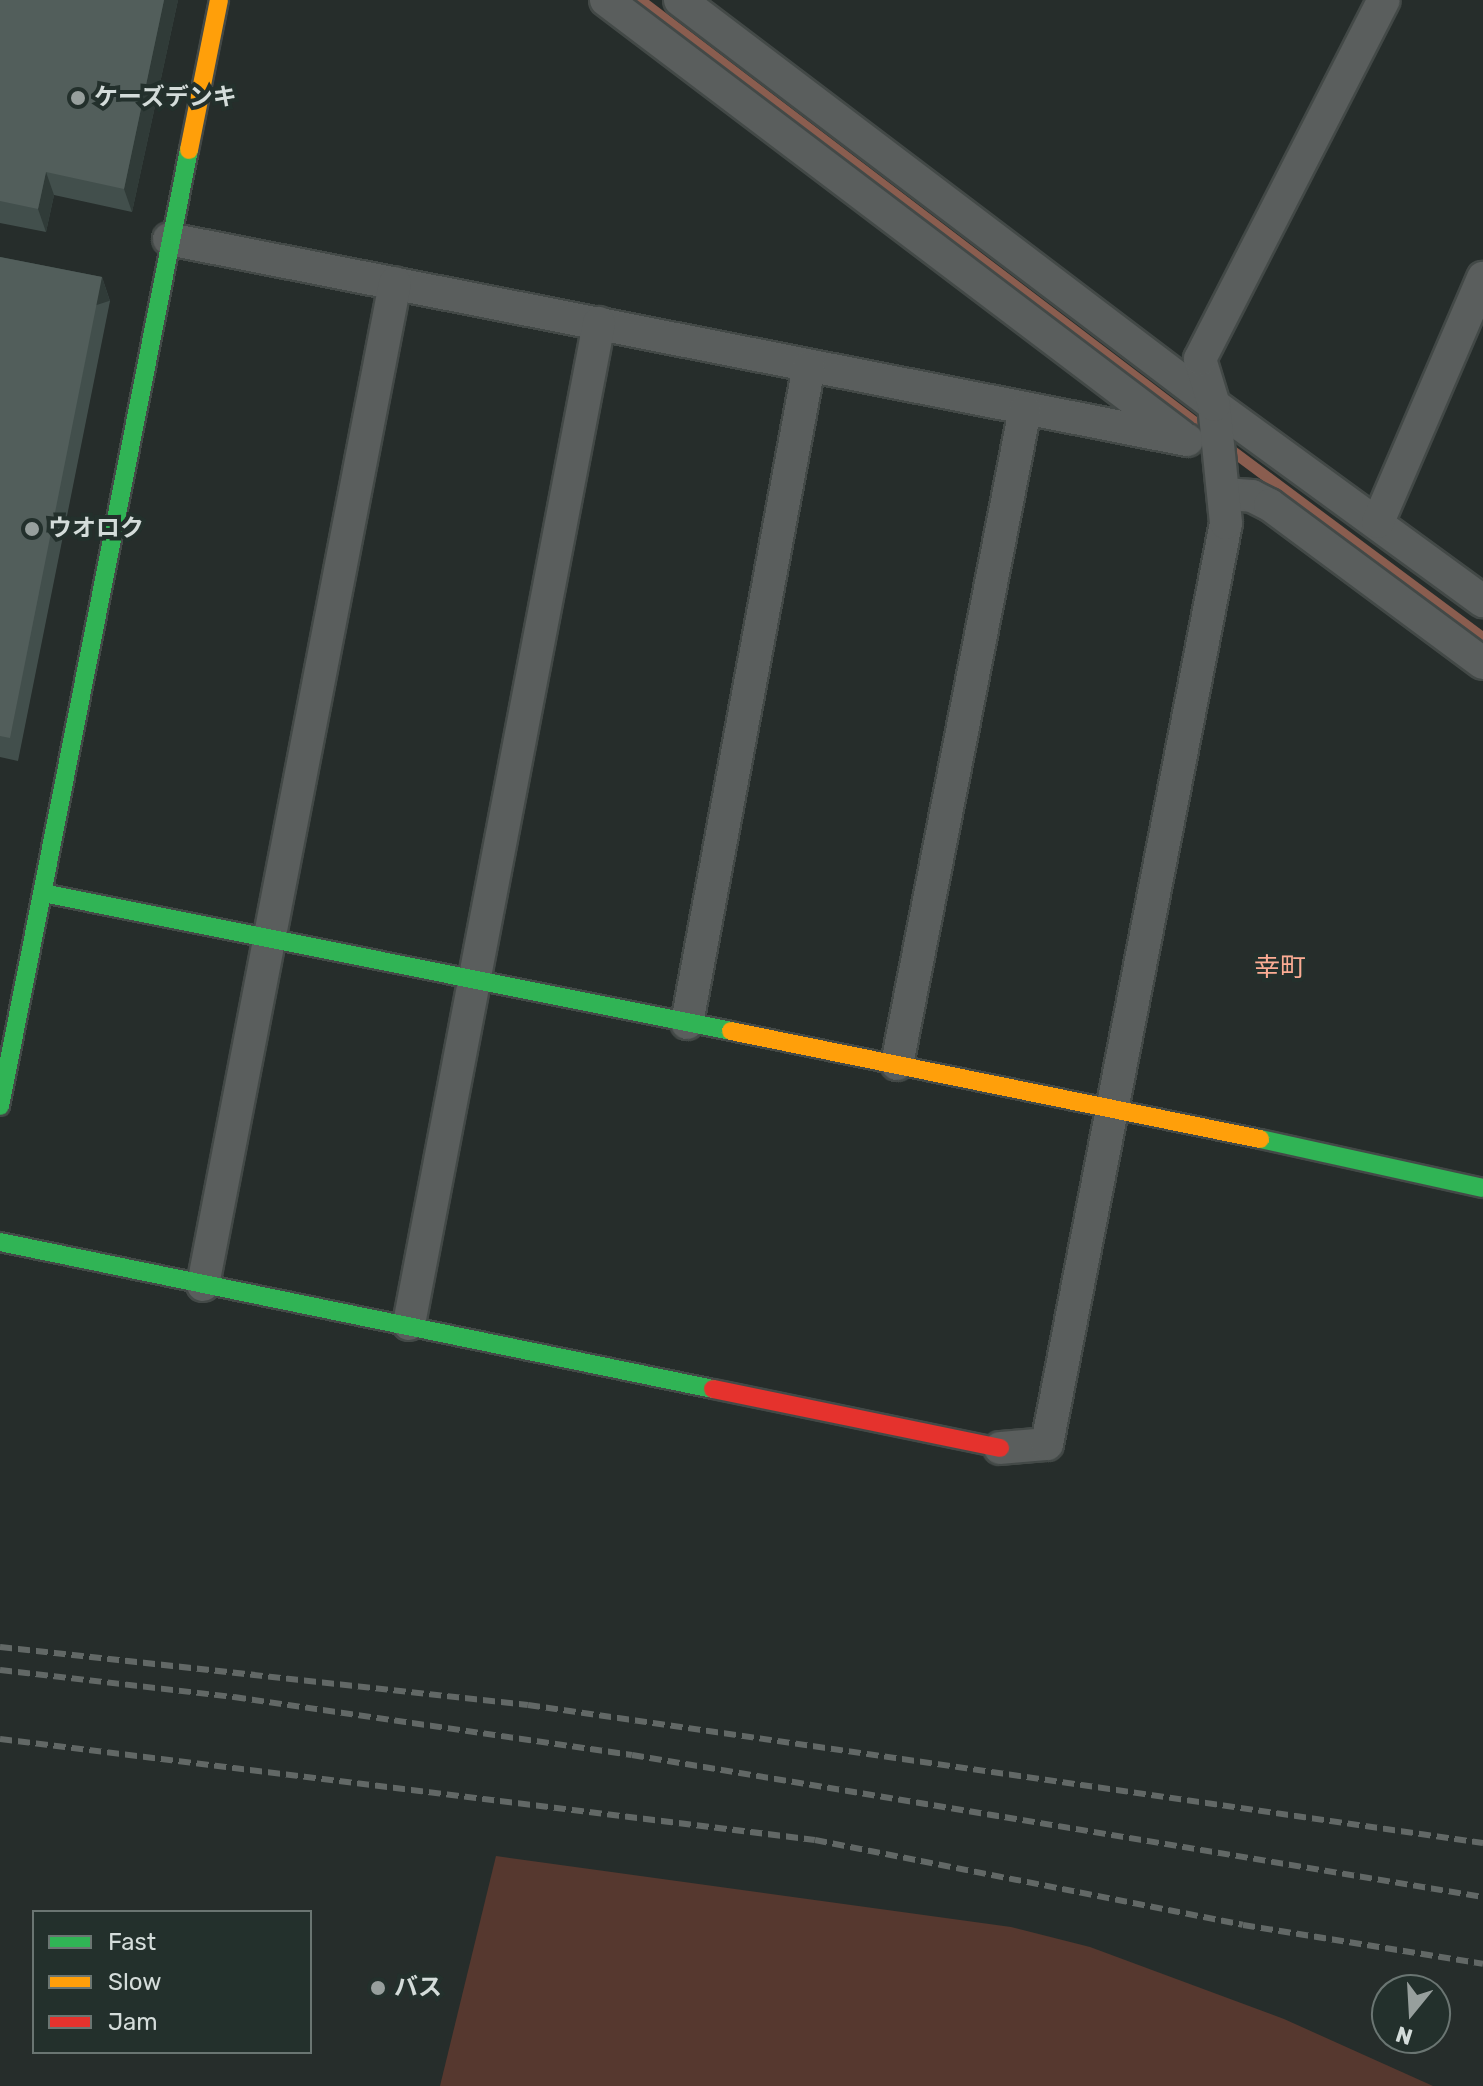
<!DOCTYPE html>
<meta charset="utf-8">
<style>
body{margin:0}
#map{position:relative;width:1483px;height:2086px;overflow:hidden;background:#262d2b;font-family:Rubik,"Noto Sans JP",sans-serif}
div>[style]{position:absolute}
.green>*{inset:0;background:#56382f}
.stream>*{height:11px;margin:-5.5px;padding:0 5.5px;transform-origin:5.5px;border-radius:5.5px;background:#8a5d4f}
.roads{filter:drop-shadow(2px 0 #434947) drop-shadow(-2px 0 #434947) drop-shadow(0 2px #434947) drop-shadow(0 -2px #434947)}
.street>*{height:32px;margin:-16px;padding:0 16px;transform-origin:16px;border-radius:16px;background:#5a5e5d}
.fast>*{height:18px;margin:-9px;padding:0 9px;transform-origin:9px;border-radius:9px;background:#30b455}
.slow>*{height:18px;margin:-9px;padding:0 9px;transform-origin:9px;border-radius:9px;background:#ff9f0a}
.jam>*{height:18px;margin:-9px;padding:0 9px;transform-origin:9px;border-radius:9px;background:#e5322d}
.rail>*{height:6px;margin-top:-3px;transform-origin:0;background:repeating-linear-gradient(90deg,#626866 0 12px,transparent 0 18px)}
.wall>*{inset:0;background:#424f4c}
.shaded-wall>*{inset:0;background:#303b38;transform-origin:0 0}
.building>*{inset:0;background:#525e5b}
.dots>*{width:22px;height:22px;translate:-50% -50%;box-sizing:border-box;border:4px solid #23302c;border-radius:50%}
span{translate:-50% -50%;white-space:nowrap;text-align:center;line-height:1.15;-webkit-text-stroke:8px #23302c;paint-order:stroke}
.poi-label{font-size:24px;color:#d4dcda;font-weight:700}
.left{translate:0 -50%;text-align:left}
.neighbourhood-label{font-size:26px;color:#fbac94}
.legend{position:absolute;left:32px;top:1910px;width:280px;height:144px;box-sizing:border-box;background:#23302c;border:2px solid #6a7572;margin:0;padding:10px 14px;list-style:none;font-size:24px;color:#d4dcda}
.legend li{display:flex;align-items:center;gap:16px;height:40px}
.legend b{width:40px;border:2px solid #6a7572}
.north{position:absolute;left:1371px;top:1974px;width:80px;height:80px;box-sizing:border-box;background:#23302c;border:2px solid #6a7572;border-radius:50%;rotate:198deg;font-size:22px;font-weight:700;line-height:32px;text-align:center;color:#d4dcda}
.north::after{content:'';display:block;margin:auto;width:28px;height:36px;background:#979f9d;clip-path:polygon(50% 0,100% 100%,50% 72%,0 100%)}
</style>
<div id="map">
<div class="green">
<div style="clip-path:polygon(496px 1856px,1011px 1927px,1090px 1947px,1284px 2019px,1433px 2086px,440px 2086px)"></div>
</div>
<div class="stream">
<div style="left:640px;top:0;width:715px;rotate:37.27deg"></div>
<div style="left:1223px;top:444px;width:324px;rotate:36.7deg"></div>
</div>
<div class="roads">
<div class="street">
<div style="left:606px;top:0;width:722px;rotate:37.17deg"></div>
<div style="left:680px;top:0;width:670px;rotate:37.18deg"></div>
<div style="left:1214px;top:405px;width:333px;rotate:36.1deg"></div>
<div style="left:169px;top:239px;width:1038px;rotate:11.17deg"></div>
<div style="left:1225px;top:494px;width:27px;rotate:4deg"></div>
<div style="left:1252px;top:496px;width:20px;rotate:27deg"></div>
<div style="left:1270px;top:505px;width:265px;rotate:36.6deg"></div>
<div style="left:1378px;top:522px;width:266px;rotate:-66.7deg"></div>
<div style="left:687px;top:1023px;width:668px;rotate:-79.48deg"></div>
<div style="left:897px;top:1064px;width:666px;rotate:-78.93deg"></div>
<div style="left:203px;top:1285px;width:1020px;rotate:-79.15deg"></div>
<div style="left:409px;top:1324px;width:1019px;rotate:-79.25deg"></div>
<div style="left:1000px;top:1448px;width:47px;rotate:-4.9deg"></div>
<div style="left:1047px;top:1444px;width:938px;rotate:-79deg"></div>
<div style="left:1226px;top:523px;width:119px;rotate:-95.8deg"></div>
<div style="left:1214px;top:405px;width:48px;rotate:-106.9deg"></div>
<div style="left:1200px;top:359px;width:403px;rotate:-62.9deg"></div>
</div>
<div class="fast">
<div style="left:43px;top:893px;width:702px;rotate:11.34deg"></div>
<div style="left:0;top:1106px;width:975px;rotate:-78.82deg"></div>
<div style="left:1260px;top:1139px;width:228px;rotate:12.4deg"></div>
<div style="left:0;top:1242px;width:728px;rotate:11.65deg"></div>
</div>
<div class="slow">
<div style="left:189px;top:150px;width:153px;rotate:-78.7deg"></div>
<div style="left:731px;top:1031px;width:540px;rotate:11.54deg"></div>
</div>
<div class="jam">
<div style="left:713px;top:1389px;width:293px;rotate:11.6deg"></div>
</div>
</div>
<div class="rail">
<div style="left:0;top:1647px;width:531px;rotate:6.27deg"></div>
<div style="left:528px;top:1705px;width:965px;rotate:8.22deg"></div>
<div style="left:0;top:1670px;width:236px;rotate:6.6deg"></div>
<div style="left:234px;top:1697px;width:402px;rotate:8.3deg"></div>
<div style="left:632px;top:1755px;width:863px;rotate:9.47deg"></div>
<div style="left:0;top:1739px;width:821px;rotate:7.06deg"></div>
<div style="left:815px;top:1840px;width:436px;rotate:11.2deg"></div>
<div style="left:1243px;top:1925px;width:243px;rotate:9.2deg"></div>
</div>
<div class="wall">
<div style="clip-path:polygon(0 0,178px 0,132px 212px,54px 195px,46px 232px,0 223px)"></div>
<div style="clip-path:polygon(0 257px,102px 277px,110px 301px,18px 761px,0 757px)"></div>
</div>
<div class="shaded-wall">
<div style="clip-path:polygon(164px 0,178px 0,132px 212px,124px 189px)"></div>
<div style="clip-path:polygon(46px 172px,54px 195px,46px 232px,38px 209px)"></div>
<div style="left:102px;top:277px;width:25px;height:470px;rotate:72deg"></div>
</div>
<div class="building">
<div style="clip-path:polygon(0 0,164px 0,124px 189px,46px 172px,38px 209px,0 201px)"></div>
<div style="clip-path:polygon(0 257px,102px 277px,10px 738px,0 736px)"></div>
</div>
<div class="dots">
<div style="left:78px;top:98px;background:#979f9d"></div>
<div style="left:32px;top:529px;background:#979f9d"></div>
<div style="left:378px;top:1988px;background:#979f9d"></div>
</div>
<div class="poi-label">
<span class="left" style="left:94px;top:98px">ケーズデンキ</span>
<span class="left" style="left:48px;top:529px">ウオロク</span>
<span class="left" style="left:394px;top:1988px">バス</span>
</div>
<div class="neighbourhood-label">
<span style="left:1280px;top:968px">幸町</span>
</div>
<ul class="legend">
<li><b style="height:10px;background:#30b455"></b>Fast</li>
<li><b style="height:10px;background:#ff9f0a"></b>Slow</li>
<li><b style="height:10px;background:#e5322d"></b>Jam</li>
</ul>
<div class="north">N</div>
</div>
